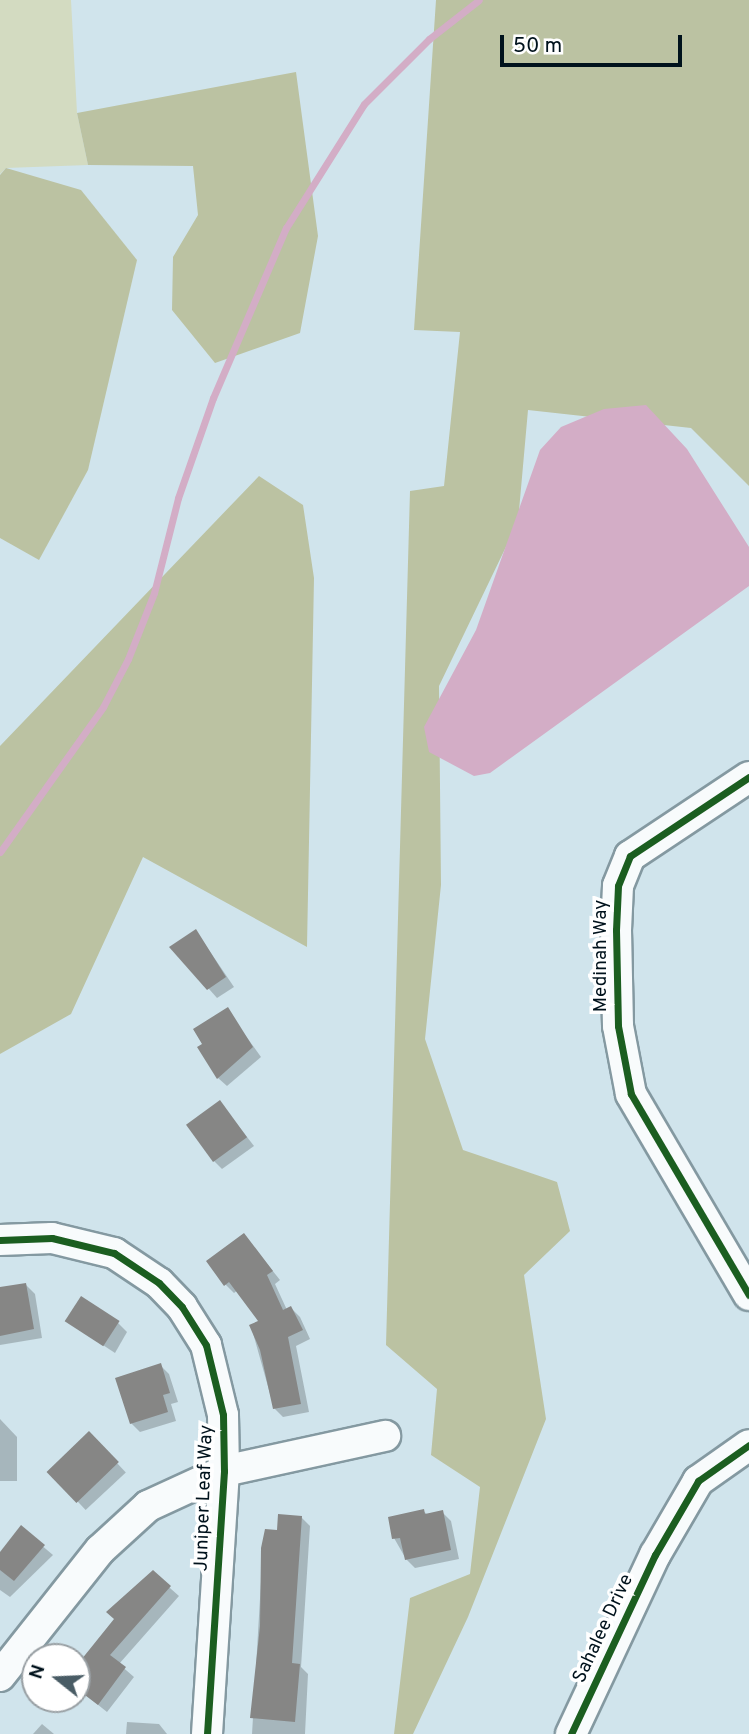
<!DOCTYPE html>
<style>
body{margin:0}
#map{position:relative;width:749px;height:1734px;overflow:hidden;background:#d0e4ec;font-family:Overpass,sans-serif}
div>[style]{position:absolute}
.green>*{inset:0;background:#d3dbc1}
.forest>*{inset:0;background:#bbc2a2}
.water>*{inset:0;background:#d3adc6}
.shadow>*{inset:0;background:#0003;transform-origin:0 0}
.stream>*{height:7px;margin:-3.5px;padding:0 3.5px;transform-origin:3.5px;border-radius:3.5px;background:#d3adc6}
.building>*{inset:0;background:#868685;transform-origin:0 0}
.roads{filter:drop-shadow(2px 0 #8499a1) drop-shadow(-2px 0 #8499a1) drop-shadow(0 2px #8499a1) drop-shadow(0 -2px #8499a1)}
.street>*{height:30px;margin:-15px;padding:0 15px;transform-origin:15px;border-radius:15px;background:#f8fbfc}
.cycleway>*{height:7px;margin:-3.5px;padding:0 3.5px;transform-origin:3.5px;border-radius:3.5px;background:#1b5e20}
span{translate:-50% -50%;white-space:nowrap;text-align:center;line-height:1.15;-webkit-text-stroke:7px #fff;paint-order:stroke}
.street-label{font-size:19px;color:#00121c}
.north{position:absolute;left:21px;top:1643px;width:70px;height:70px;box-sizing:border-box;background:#fff;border:2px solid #99a0a4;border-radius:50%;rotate:288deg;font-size:19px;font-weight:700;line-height:28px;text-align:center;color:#00121c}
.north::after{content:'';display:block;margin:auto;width:24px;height:32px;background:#495c65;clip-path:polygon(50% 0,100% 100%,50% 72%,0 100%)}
.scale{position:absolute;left:500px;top:35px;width:182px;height:32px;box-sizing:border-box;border:4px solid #00121c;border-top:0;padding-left:9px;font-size:21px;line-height:24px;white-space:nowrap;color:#00121c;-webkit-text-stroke:5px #fff;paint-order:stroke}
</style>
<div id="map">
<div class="green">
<div style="clip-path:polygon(0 0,71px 0,77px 113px,88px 165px,6px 168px,0 174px)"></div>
</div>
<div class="forest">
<div style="clip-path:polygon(436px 0,749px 0,749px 486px,691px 428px,528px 410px,518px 522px,439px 686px,441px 885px,425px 1039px,463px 1150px,557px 1182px,570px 1231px,524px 1275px,546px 1419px,468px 1617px,413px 1734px,394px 1734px,410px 1598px,470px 1574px,480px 1487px,431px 1455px,437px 1389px,386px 1345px,410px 491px,444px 486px,460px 332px,414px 330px)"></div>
<div style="clip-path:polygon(296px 72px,318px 236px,300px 333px,215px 363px,172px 310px,173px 257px,198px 215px,193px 166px,88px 165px,77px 113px)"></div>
<div style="clip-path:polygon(6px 168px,81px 190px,137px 260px,88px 470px,39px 560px,0 538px,0 175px)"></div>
<div style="clip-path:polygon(259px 476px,303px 505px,314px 578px,307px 947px,143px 857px,71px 1014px,0 1054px,0 746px)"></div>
</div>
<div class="water">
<div style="clip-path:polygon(646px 405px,687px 449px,749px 547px,749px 586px,490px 773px,474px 776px,429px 752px,424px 727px,476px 630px,540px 450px,561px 427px,604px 409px)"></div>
</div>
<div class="shadow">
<div style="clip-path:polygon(196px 931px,234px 987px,217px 998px,172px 947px)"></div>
<div style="clip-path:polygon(227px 1010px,261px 1057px,227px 1086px,218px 1078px)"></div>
<div style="clip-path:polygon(220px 1102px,254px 1146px,222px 1169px,214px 1161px)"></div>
<div style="clip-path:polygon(244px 1235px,280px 1280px,275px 1284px,287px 1310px,291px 1308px,300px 1317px,310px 1339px,296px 1346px,309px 1412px,283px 1417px,274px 1408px,251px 1326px,261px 1321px,238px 1290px,234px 1293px,225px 1284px)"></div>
<div style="clip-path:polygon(26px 1285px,35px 1294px,42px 1338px,0 1345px,0 1289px)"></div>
<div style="clip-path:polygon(65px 1320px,118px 1323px,127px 1332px,115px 1353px)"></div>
<div style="clip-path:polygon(160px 1365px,169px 1374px,178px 1402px,171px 1404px,176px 1421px,140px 1432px,131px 1423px)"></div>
<div style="clip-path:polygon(0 1419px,17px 1437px,17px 1481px,0 1481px)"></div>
<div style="left:89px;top:1433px;width:54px;height:55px;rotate:47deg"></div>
<div style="clip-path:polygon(423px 1511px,428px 1515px,442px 1512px,451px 1521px,459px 1559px,415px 1568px,406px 1559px,394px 1538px)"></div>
<div style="clip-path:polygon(301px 1517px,310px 1526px,301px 1667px,308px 1674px,305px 1734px,252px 1734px,263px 1548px)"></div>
<div style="clip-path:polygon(21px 1528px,53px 1555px,10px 1597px,0 1590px,0 1554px)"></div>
<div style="clip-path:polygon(153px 1573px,179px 1596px,119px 1664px,134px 1677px,107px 1712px,77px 1688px,77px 1659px,80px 1655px,84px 1659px,116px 1619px,108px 1612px)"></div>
<div style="clip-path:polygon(127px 1722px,159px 1724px,167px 1734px,126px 1734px)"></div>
<div style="clip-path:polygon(42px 1724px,54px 1734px,33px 1734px)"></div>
</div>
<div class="stream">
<div style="left:0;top:852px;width:178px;rotate:-54.6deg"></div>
<div style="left:103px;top:707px;width:54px;rotate:-62.5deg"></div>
<div style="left:128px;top:659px;width:71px;rotate:-68.5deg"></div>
<div style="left:154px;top:593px;width:98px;rotate:-75.8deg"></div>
<div style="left:178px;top:498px;width:106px;rotate:-70.7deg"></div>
<div style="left:213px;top:398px;width:185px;rotate:-66.8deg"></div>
<div style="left:286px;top:228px;width:146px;rotate:-57.8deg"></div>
<div style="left:364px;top:104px;width:92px;rotate:-45deg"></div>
<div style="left:429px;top:39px;width:63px;rotate:-38deg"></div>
</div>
<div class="building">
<div style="clip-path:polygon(196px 929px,226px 977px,207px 990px,169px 947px)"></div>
<div style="clip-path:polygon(228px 1007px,253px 1047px,217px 1079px,197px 1047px,202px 1044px,193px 1029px)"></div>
<div style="left:220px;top:1100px;width:46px;height:42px;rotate:54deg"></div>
<div style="clip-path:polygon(244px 1233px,273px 1271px,267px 1275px,283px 1310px,291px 1306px,303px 1330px,288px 1337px,301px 1404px,273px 1409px,260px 1350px,249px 1325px,258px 1321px,229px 1282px,224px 1286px,206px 1261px)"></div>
<div style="clip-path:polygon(26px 1283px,34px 1329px,0 1336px,0 1287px)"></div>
<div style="left:81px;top:1296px;width:46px;height:30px;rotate:33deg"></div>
<div style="clip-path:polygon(161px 1363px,170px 1393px,163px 1395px,168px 1412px,130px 1424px,115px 1378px)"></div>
<div style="left:89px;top:1431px;width:43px;height:59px;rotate:46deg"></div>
<div style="clip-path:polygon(424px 1509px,425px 1514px,443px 1510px,451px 1550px,405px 1560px,400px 1538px,392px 1539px,388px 1517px)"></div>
<div style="clip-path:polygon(278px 1514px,302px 1516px,292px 1663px,300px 1664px,295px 1722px,250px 1718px,260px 1626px,261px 1548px,265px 1529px,277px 1530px)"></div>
<div style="clip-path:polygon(21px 1525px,45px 1545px,14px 1581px,0 1570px,0 1552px)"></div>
<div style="clip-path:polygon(153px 1570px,171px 1586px,110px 1655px,126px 1667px,98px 1705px,77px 1689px,77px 1665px,114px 1619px,106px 1612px)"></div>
</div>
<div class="roads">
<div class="street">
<div style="left:749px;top:777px;width:143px;rotate:146.4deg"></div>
<div style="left:630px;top:856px;width:32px;rotate:112deg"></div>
<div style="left:618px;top:886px;width:44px;rotate:92.6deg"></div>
<div style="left:616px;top:930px;width:96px;rotate:88.8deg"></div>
<div style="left:618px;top:1026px;width:69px;rotate:79.2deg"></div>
<div style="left:631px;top:1094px;width:233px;rotate:59.6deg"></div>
<div style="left:0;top:1240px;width:52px;rotate:-2.2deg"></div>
<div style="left:52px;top:1238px;width:64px;rotate:13.6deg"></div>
<div style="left:114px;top:1253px;width:54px;rotate:33.7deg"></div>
<div style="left:159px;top:1283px;width:33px;rotate:46deg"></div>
<div style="left:182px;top:1307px;width:45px;rotate:57.7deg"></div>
<div style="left:206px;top:1345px;width:72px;rotate:76.3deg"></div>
<div style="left:223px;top:1415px;width:56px;rotate:89deg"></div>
<div style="left:224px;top:1471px;width:264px;rotate:93.7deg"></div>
<div style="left:0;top:1676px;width:161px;rotate:-51.6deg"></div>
<div style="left:100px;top:1550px;width:65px;rotate:-42.5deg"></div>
<div style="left:148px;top:1506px;width:84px;rotate:-24.7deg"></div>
<div style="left:224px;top:1471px;width:165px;rotate:-12.3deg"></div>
<div style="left:571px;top:1734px;width:198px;rotate:-64.9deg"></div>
<div style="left:655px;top:1555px;width:86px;rotate:-59.8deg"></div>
<div style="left:698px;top:1481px;width:62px;rotate:-35.2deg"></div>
</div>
</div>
<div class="cycleway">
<div style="left:749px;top:777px;width:143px;rotate:146.4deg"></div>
<div style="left:630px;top:856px;width:32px;rotate:112deg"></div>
<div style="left:618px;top:886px;width:44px;rotate:92.6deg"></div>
<div style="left:616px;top:930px;width:96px;rotate:88.8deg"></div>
<div style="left:618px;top:1026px;width:69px;rotate:79.2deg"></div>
<div style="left:631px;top:1094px;width:233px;rotate:59.6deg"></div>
<div style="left:0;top:1240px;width:52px;rotate:-2.2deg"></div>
<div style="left:52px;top:1238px;width:64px;rotate:13.6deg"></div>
<div style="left:114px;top:1253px;width:54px;rotate:33.7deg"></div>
<div style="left:159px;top:1283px;width:33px;rotate:46deg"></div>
<div style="left:182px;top:1307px;width:45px;rotate:57.7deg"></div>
<div style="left:206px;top:1345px;width:72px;rotate:76.3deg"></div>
<div style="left:223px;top:1415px;width:56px;rotate:89deg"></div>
<div style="left:224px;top:1471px;width:264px;rotate:93.7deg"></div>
<div style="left:571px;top:1734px;width:198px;rotate:-64.9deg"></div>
<div style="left:655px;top:1555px;width:86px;rotate:-59.8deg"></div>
<div style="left:698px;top:1481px;width:62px;rotate:-35.2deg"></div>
</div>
<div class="street-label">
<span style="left:602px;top:956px;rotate:-90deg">Medinah Way</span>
<span style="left:205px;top:1498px;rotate:-88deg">Juniper Leaf Way</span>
<span style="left:604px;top:1629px;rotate:-65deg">Sahalee Drive</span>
</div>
<div class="north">N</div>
<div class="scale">50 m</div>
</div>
